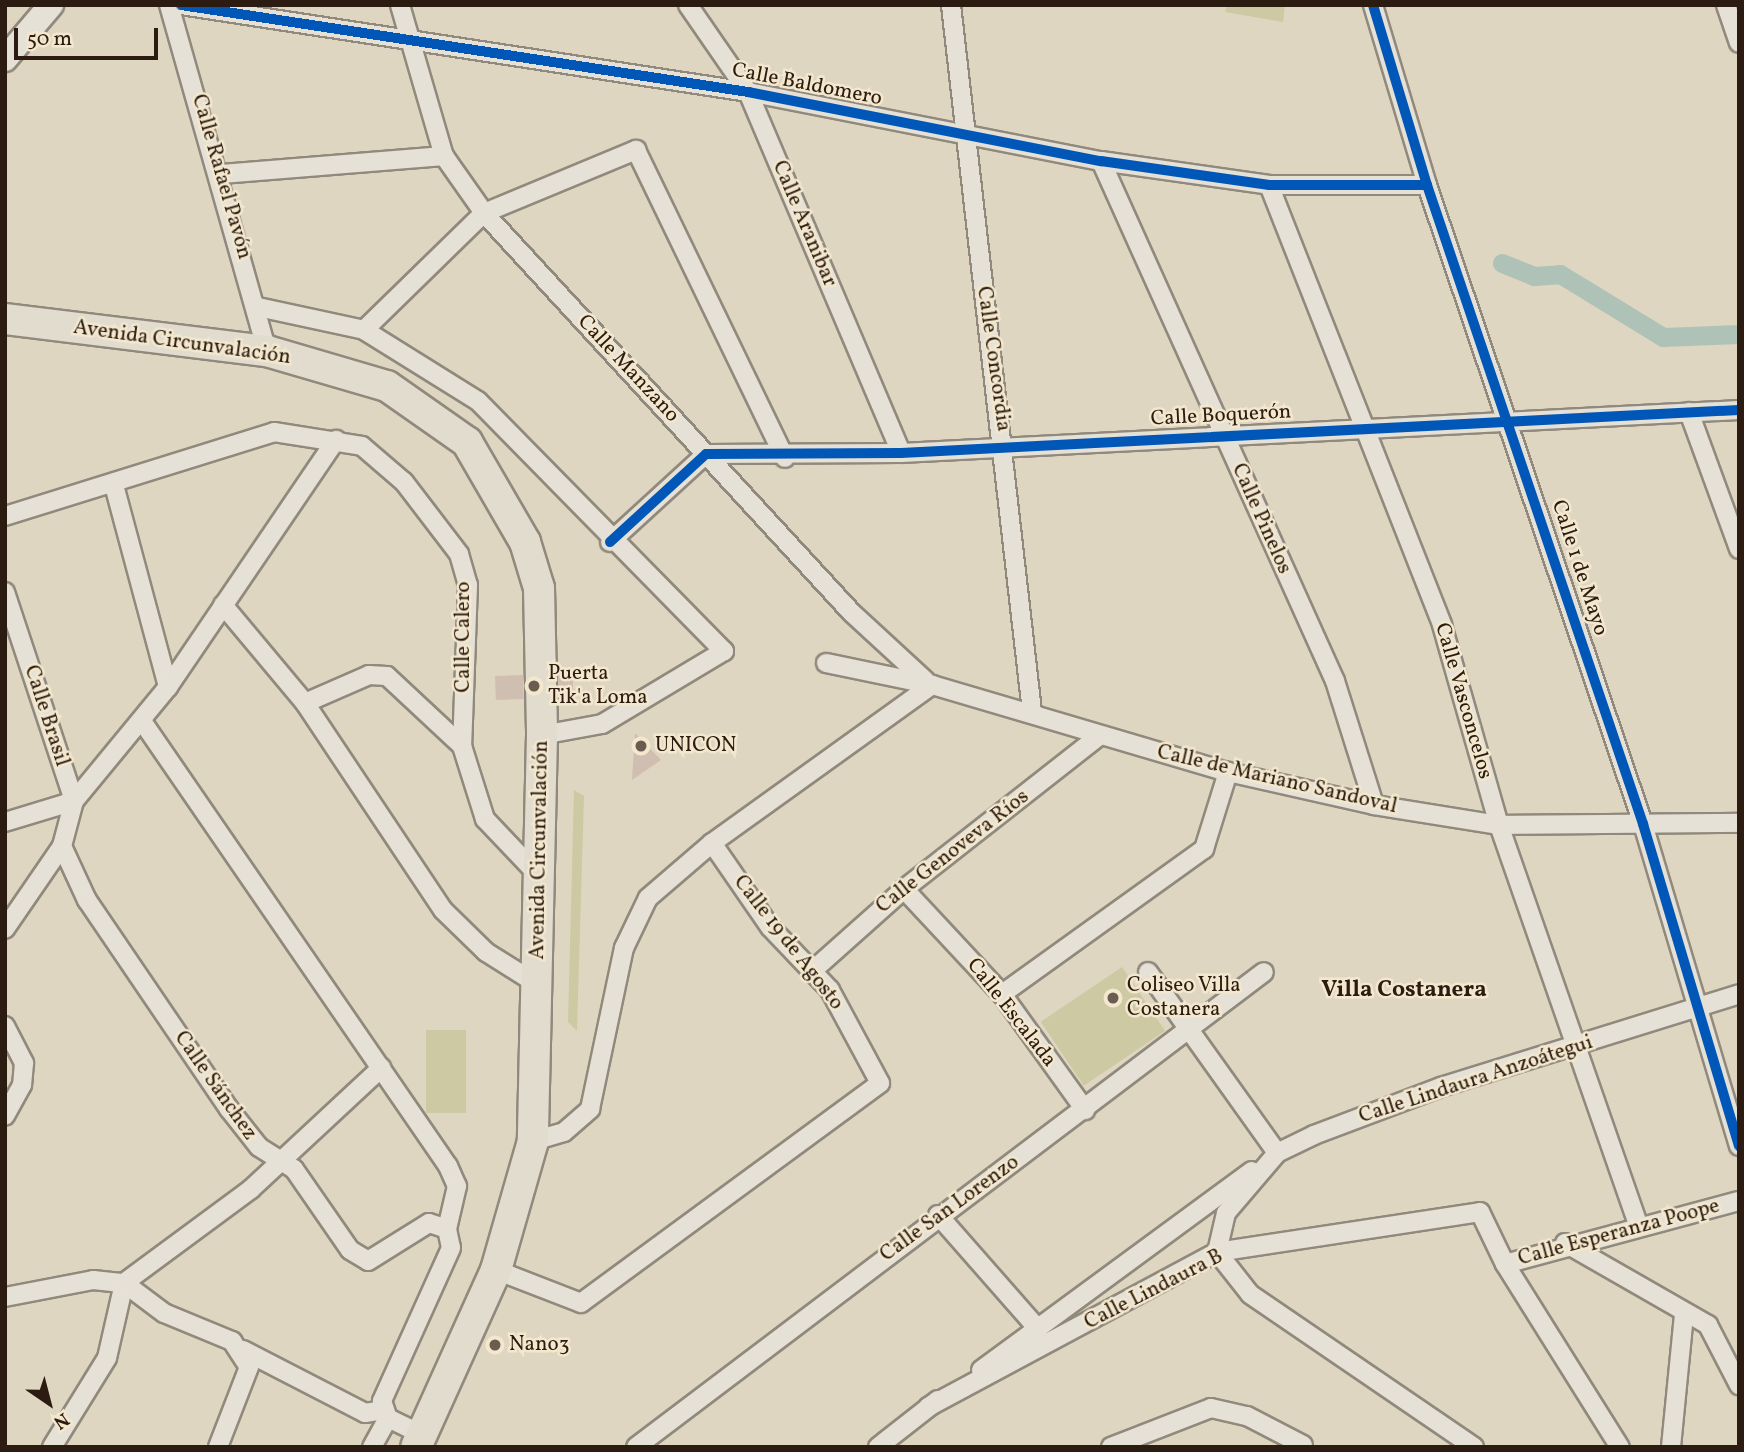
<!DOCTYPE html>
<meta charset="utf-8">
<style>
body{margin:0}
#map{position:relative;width:1744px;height:1452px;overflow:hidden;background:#dfd6c1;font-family:Vollkorn,serif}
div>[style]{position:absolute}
.green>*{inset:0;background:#cdc9a2;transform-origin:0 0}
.canal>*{height:19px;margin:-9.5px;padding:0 9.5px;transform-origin:9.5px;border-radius:9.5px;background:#afc2b8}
.building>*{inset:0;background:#d0beb0;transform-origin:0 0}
.roads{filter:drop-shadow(2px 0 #90897c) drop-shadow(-2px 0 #90897c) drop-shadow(0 2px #90897c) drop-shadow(0 -2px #90897c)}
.minor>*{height:18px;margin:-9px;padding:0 9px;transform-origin:9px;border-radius:9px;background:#e6e1d6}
.secondary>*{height:24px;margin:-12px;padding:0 12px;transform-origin:12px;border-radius:12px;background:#e6e1d6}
.trunk>*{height:30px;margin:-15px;padding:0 15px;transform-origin:15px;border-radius:15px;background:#e2dccf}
.cycleway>*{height:10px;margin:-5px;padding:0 5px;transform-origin:5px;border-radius:5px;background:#0057b8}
.dots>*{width:19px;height:19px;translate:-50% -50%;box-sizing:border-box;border:4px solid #f3e8ce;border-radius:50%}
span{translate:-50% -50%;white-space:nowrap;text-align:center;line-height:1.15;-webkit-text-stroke:5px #f3e8ce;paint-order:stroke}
.street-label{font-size:21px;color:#2b1b10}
.poi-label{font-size:21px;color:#2b1b10}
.left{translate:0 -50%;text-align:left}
.neighbourhood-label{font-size:23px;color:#2b1b10;font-weight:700}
.frame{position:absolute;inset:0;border:7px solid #2b1b10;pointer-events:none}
.north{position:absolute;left:14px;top:1368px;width:70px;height:70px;-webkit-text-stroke:5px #f3e8ce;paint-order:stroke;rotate:145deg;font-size:19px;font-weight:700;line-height:28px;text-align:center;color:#2b1b10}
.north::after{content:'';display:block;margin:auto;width:24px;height:32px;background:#2b1b10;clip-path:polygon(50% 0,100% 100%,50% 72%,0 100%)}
.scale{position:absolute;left:14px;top:28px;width:144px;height:32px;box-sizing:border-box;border:4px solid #2b1b10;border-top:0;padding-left:9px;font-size:21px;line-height:24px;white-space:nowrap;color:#2b1b10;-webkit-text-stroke:5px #f3e8ce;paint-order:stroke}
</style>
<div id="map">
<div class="green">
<div style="clip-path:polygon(1227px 5px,1285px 5px,1283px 22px,1225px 12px)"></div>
<div style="clip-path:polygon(574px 790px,584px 796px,577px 1031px,568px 1022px)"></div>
<div style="left:1122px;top:967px;width:77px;height:98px;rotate:56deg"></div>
<div style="left:426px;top:1030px;width:40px;height:83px"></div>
</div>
<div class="canal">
<div style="left:1502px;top:263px;width:35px;rotate:22deg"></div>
<div style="left:1534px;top:276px;width:26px;rotate:-4deg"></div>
<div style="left:1560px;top:274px;width:121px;rotate:31.5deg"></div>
<div style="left:1663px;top:337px;width:76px;rotate:-2.3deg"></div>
</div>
<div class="building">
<div style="left:573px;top:673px;width:24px;height:15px;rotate:90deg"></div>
<div style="left:523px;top:675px;width:24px;height:28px;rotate:88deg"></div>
<div style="clip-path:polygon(635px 733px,661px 760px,632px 780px)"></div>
</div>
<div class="roads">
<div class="minor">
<div style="left:169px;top:5px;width:360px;rotate:74.2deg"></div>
<div style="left:181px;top:5px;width:574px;rotate:8.72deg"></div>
<div style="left:748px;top:92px;width:360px;rotate:11.1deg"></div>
<div style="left:1101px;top:161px;width:170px;rotate:8.1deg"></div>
<div style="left:1269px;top:185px;width:158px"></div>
<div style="left:400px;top:5px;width:157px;rotate:73.8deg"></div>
<div style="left:444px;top:156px;width:70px;rotate:54.9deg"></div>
<div style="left:484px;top:213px;width:544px;rotate:47.39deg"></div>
<div style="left:852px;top:613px;width:100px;rotate:42.6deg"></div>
<div style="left:688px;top:5px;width:106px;rotate:55.4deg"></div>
<div style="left:748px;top:92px;width:392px;rotate:67deg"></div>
<div style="left:951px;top:5px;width:712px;rotate:83.46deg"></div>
<div style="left:1373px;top:5px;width:188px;rotate:73.3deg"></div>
<div style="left:1427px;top:185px;width:675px;rotate:71.32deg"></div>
<div style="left:1643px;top:824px;width:336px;rotate:73.4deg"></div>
<div style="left:1726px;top:5px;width:40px;rotate:71.1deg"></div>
<div style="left:1101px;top:161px;width:570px;rotate:65.77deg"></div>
<div style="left:1335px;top:681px;width:130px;rotate:72.5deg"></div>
<div style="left:221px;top:174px;width:224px;rotate:-4.6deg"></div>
<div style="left:1269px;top:185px;width:473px;rotate:68.5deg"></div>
<div style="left:1442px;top:625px;width:208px;rotate:74.1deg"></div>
<div style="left:1499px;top:825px;width:423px;rotate:70.8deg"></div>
<div style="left:258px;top:307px;width:108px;rotate:12.2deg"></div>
<div style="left:364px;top:330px;width:134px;rotate:31.9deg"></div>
<div style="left:478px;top:401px;width:351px;rotate:45.5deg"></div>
<div style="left:724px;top:651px;width:142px;rotate:149.1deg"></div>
<div style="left:602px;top:724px;width:61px;rotate:169.6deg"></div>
<div style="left:364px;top:330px;width:168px;rotate:-44.3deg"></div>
<div style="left:484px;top:213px;width:165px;rotate:-22.5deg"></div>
<div style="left:636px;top:150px;width:342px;rotate:64.2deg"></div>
<div style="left:1689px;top:412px;width:146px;rotate:69.9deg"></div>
<div style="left:114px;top:485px;width:209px;rotate:75deg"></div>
<div style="left:5px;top:516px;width:282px;rotate:-17.3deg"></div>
<div style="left:274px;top:432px;width:89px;rotate:9deg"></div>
<div style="left:362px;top:446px;width:55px;rotate:40.6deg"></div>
<div style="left:404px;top:482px;width:91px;rotate:52.6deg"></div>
<div style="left:459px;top:554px;width:32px;rotate:74deg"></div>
<div style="left:468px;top:585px;width:161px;rotate:92.1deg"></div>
<div style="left:462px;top:746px;width:77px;rotate:72.5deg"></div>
<div style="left:485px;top:819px;width:79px;rotate:46.5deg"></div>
<div style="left:610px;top:542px;width:130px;rotate:-42.5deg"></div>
<div style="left:706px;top:454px;width:195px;rotate:-0.3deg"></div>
<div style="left:901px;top:453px;width:839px;rotate:-2.94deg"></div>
<div style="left:5px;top:592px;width:220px;rotate:71.7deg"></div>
<div style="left:223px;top:605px;width:128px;rotate:50.1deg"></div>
<div style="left:305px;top:703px;width:249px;rotate:56.3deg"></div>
<div style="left:443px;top:910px;width:60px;rotate:44.3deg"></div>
<div style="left:486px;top:952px;width:60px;rotate:32.1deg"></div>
<div style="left:826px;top:663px;width:108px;rotate:11.7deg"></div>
<div style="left:932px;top:685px;width:309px;rotate:16.4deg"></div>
<div style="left:1228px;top:772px;width:150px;rotate:12.7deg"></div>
<div style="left:1374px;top:805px;width:127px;rotate:9.1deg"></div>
<div style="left:1499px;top:825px;width:240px;rotate:-0.5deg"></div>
<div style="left:305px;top:703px;width:70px;rotate:-23.6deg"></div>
<div style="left:369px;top:675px;width:18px;rotate:3deg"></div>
<div style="left:387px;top:676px;width:103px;rotate:43deg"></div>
<div style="left:142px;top:721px;width:540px;rotate:55.49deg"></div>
<div style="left:448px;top:1166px;width:22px;rotate:66deg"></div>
<div style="left:457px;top:1186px;width:44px;rotate:103.1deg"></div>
<div style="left:74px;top:801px;width:148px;rotate:-50.5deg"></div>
<div style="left:168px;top:687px;width:299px;rotate:-55.8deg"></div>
<div style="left:5px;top:822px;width:72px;rotate:-16.9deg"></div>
<div style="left:74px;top:801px;width:47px;rotate:104.9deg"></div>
<div style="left:62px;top:846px;width:60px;rotate:65.2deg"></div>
<div style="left:87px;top:900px;width:253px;rotate:55.8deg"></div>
<div style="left:229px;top:1109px;width:48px;rotate:51.7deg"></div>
<div style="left:259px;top:1147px;width:41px;rotate:32.2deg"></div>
<div style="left:294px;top:1169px;width:98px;rotate:55.3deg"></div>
<div style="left:350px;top:1250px;width:21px;rotate:31deg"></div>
<div style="left:368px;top:1261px;width:72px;rotate:-31.9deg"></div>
<div style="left:429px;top:1223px;width:19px;rotate:18deg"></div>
<div style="left:447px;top:1229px;width:19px;rotate:78deg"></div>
<div style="left:451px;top:1248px;width:168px;rotate:114.3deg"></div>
<div style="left:382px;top:1401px;width:18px;rotate:71deg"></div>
<div style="left:388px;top:1418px;width:37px;rotate:26deg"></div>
<div style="left:904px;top:889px;width:144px;rotate:47deg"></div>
<div style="left:1002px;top:994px;width:143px;rotate:54.4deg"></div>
<div style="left:5px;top:929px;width:101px;rotate:-55.5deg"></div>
<div style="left:811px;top:972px;width:125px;rotate:-41.7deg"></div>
<div style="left:904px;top:889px;width:248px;rotate:-38.1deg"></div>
<div style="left:1148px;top:972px;width:222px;rotate:54.5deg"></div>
<div style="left:1002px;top:994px;width:249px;rotate:-35.7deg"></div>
<div style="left:1204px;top:849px;width:81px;rotate:-72.7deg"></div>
<div style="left:5px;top:1026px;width:42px;rotate:62.8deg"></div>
<div style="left:24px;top:1063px;width:22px;rotate:95deg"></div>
<div style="left:22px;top:1085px;width:35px;rotate:119deg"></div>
<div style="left:533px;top:1141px;width:32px;rotate:-16deg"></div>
<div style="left:564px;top:1132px;width:35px;rotate:-41deg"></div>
<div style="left:590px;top:1109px;width:165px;rotate:-78.1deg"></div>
<div style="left:624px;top:948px;width:55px;rotate:-64.4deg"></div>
<div style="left:648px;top:898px;width:84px;rotate:-40.7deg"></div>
<div style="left:712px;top:843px;width:271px;rotate:-35.7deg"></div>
<div style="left:938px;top:1215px;width:152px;rotate:48.7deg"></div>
<div style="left:1565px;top:1243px;width:165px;rotate:29.8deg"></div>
<div style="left:1708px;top:1325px;width:68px;rotate:62.7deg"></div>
<div style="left:1505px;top:1264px;width:242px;rotate:-15.1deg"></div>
<div style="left:496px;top:1270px;width:91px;rotate:21.2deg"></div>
<div style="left:581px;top:1303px;width:371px;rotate:-36.3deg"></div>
<div style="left:880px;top:1083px;width:106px;rotate:-118.3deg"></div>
<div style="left:830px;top:990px;width:87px;rotate:-133.6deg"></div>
<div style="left:770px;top:927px;width:102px;rotate:-124.6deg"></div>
<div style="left:5px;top:1297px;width:90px;rotate:-10.9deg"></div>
<div style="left:93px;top:1280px;width:31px;rotate:6deg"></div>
<div style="left:124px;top:1283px;width:50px;rotate:36.9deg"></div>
<div style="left:164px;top:1313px;width:74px;rotate:22.4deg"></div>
<div style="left:232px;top:1341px;width:31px;rotate:57deg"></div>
<div style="left:249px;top:1367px;width:86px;rotate:111.2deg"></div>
<div style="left:243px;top:1350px;width:137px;rotate:27.3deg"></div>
<div style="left:365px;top:1413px;width:18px;rotate:-9deg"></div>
<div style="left:981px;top:1370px;width:336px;rotate:-36.3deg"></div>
<div style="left:928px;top:1407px;width:328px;rotate:-28.2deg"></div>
<div style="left:1217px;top:1252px;width:266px;rotate:-8.6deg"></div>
<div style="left:1480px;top:1212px;width:58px;rotate:64.3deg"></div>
<div style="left:1505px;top:1264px;width:216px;rotate:57.9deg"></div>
<div style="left:52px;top:1447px;width:105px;rotate:-58.3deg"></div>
<div style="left:107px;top:1358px;width:77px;rotate:-77.2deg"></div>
<div style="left:124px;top:1283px;width:158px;rotate:-36.5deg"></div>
<div style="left:251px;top:1189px;width:178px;rotate:-42.9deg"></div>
<div style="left:372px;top:1447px;width:33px;rotate:-61deg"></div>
<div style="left:636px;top:1447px;width:787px;rotate:-37.1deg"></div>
<div style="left:878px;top:1447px;width:76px;rotate:-38.1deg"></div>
<div style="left:1111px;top:1447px;width:107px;rotate:-21.3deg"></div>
<div style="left:1211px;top:1408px;width:37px;rotate:13deg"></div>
<div style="left:1247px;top:1416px;width:63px;rotate:27.4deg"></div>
<div style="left:1474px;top:1447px;width:271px;rotate:-145.7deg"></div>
<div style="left:1250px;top:1294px;width:53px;rotate:-128.2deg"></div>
<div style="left:1217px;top:1252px;width:40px;rotate:-77deg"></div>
<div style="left:1226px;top:1213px;width:79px;rotate:-49.6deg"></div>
<div style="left:1277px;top:1153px;width:41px;rotate:-25.9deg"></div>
<div style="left:1314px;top:1135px;width:136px;rotate:-20.7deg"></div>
<div style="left:1441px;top:1087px;width:312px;rotate:-17.3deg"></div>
<div style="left:1671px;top:1447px;width:134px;rotate:-84.4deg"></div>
</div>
<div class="secondary">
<div style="left:5px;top:59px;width:71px;rotate:-49.6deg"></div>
</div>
<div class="trunk">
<div style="left:5px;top:319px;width:264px;rotate:7deg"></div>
<div style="left:267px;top:351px;width:125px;rotate:16.3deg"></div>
<div style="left:387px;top:386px;width:98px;rotate:35deg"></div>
<div style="left:467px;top:442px;width:116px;rotate:59.9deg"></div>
<div style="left:525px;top:542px;width:48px;rotate:73.1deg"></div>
<div style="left:539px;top:588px;width:147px;rotate:88.8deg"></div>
<div style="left:542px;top:735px;width:406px;rotate:91.3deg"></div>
<div style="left:533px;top:1141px;width:134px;rotate:106deg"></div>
<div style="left:496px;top:1270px;width:194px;rotate:114.3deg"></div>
</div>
</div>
<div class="cycleway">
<div style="left:181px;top:5px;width:574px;rotate:8.72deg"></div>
<div style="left:748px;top:92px;width:360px;rotate:11.1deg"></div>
<div style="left:1101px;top:161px;width:170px;rotate:8.1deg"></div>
<div style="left:1269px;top:185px;width:158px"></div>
<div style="left:1373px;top:5px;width:188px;rotate:73.3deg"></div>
<div style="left:1427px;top:185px;width:675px;rotate:71.32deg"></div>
<div style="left:1643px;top:824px;width:336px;rotate:73.4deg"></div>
<div style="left:610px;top:542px;width:130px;rotate:-42.5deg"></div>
<div style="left:706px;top:454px;width:195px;rotate:-0.3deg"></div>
<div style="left:901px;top:453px;width:839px;rotate:-2.94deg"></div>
</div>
<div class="dots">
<div style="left:534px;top:686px;background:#6a5c4e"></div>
<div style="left:641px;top:746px;background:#6a5c4e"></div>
<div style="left:1113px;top:998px;background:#6a5c4e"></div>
<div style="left:495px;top:1345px;background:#6a5c4e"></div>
</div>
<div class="street-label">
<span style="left:807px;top:85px;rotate:11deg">Calle Baldomero</span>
<span style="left:221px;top:177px;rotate:74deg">Calle Rafael Pavón</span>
<span style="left:804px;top:224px;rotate:67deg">Calle Aranibar</span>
<span style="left:182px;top:343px;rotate:8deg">Avenida Circunvalación</span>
<span style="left:993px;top:359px;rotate:82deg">Calle Concordia</span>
<span style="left:628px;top:369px;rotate:47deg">Calle Manzano</span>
<span style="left:1221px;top:416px;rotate:-3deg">Calle Boquerón</span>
<span style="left:1261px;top:519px;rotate:66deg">Calle Pinelos</span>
<span style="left:1579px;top:568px;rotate:72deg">Calle 1 de Mayo</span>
<span style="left:464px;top:637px;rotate:-90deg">Calle Calero</span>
<span style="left:1463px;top:701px;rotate:74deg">Calle Vasconcelos</span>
<span style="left:46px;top:716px;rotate:72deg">Calle Brasil</span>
<span style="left:1277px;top:780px;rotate:13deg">Calle de Mariano Sandoval</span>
<span style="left:540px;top:850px;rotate:-89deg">Avenida Circunvalación</span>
<span style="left:953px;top:852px;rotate:-38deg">Calle Genoveva Ríos</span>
<span style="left:788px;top:943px;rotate:52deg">Calle 19 de Agosto</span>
<span style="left:1011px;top:1013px;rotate:52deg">Calle Escalada</span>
<span style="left:1476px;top:1080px;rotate:-18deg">Calle Lindaura Anzoátegui</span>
<span style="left:215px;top:1086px;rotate:55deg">Calle Sánchez</span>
<span style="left:950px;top:1209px;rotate:-36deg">Calle San Lorenzo</span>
<span style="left:1619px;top:1233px;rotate:-15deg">Calle Esperanza Poope</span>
<span style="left:1154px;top:1290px;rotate:-27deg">Calle Lindaura B</span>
</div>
<div class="poi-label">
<span class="left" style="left:548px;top:686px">Puerta<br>Tik'a Loma</span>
<span class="left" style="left:655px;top:746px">UNICON</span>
<span class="left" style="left:1127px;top:998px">Coliseo Villa<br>Costanera</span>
<span class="left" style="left:509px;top:1345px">Nano3</span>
</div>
<div class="neighbourhood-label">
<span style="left:1404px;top:990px">Villa Costanera</span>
</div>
<div class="frame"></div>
<div class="north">N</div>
<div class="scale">50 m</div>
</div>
